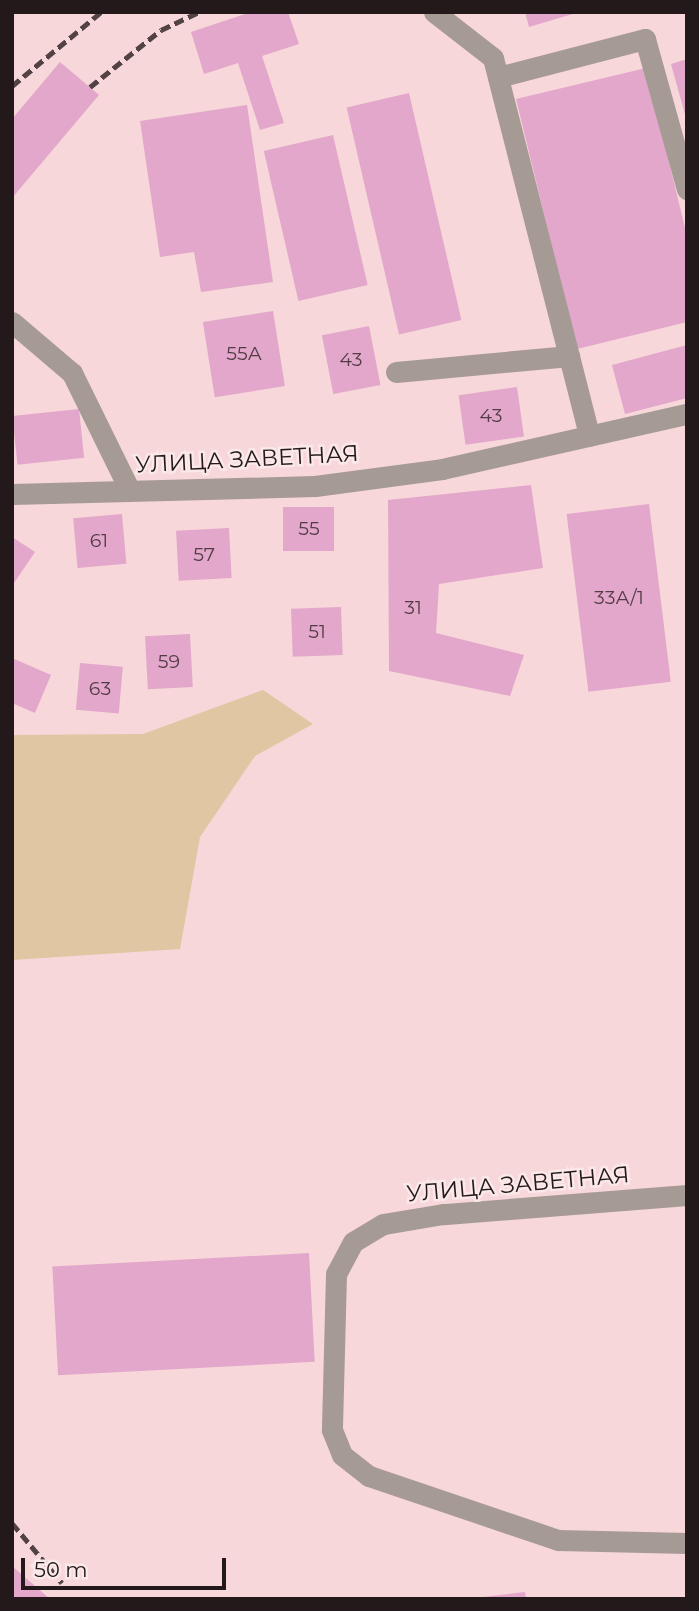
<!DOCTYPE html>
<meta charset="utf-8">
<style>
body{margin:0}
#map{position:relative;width:699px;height:1611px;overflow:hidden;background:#f7d7d9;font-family:Montserrat,sans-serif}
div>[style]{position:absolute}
.green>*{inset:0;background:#e0c6a2}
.building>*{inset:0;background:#e2a7ca;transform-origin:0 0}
.minor>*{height:21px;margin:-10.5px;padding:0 10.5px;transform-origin:10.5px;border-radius:10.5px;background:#a69a95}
.rail>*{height:5px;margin-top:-2.5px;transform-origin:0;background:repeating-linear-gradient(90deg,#524244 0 10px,transparent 0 15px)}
span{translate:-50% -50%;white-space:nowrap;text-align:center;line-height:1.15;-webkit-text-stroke:5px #fbe8e9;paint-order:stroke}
.number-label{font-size:19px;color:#543c46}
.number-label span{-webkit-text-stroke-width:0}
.street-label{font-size:23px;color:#24191a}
.frame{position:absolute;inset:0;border:14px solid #24191a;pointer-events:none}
.scale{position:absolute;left:21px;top:1558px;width:205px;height:32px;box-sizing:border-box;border:4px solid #24191a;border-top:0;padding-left:9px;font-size:21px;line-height:24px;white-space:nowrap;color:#24191a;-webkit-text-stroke:5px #fbe8e9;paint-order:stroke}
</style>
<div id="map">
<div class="green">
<div style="clip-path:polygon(263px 690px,313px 724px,255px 756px,200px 837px,180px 949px,12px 960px,12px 735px,143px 734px)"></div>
</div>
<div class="building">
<div style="clip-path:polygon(251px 12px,288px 12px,299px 44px,262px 56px,284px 123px,260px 130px,238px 63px,204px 74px,191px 32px)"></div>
<div style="clip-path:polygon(525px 12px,576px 12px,576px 13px,529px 27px)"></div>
<div style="clip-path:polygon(687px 59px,687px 118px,686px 118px,671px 64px)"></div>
<div style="clip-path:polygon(60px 62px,99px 95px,12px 198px,12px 119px)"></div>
<div style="clip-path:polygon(646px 68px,687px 236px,687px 322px,577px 349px,516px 99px)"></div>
<div style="left:409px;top:93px;width:233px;height:64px;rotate:77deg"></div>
<div style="clip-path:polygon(247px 105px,273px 282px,201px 292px,194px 252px,160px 257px,140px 121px)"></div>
<div style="left:333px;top:135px;width:154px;height:71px;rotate:77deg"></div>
<div style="left:273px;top:311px;width:76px;height:71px;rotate:81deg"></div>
<div style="left:369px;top:326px;width:60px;height:48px;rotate:79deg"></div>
<div style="clip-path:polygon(687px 345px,687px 398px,625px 414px,612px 365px)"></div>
<div style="left:517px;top:387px;width:50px;height:59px;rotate:82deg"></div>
<div style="left:79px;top:409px;width:49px;height:67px;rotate:84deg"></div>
<div style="clip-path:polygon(531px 485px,543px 568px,439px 584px,436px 633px,524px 655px,510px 696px,389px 671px,388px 500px)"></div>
<div style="left:649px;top:504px;width:179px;height:83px;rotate:83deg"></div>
<div style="left:283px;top:507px;width:51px;height:44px"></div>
<div style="left:122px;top:514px;width:50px;height:49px;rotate:85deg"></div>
<div style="left:229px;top:528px;width:50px;height:53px;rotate:87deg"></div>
<div style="clip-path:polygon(12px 537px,35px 552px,12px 586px)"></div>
<div style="left:341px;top:607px;width:48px;height:50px;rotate:88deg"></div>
<div style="left:190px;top:634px;width:53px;height:45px;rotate:87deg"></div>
<div style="clip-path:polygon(12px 658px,51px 675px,35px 713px,12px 703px)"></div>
<div style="left:80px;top:663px;width:43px;height:47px;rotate:5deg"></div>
<div style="left:309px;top:1253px;width:109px;height:257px;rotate:87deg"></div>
<div style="clip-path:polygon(12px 1566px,50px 1599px,12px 1599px)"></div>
<div style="clip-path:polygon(525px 1592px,526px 1599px,483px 1599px,483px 1597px)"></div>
</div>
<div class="minor">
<div style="left:434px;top:12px;width:75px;rotate:37.9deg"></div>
<div style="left:493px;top:58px;width:390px;rotate:75.7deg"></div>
<div style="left:498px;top:77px;width:152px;rotate:-14.5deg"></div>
<div style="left:645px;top:39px;width:156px;rotate:74.4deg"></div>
<div style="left:12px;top:322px;width:79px;rotate:40.4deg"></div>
<div style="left:72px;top:373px;width:131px;rotate:63.8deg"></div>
<div style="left:396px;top:372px;width:174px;rotate:-5.3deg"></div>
<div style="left:12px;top:494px;width:303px;rotate:-1.5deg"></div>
<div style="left:315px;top:486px;width:128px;rotate:-7.6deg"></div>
<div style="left:442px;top:469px;width:251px;rotate:-12.7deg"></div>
<div style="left:687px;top:1195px;width:245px;rotate:175.5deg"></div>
<div style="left:443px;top:1214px;width:61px;rotate:170.5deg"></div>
<div style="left:383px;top:1224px;width:35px;rotate:149deg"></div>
<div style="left:353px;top:1242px;width:36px;rotate:118deg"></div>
<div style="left:336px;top:1274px;width:156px;rotate:91.5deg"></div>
<div style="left:332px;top:1430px;width:27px;rotate:68deg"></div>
<div style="left:342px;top:1455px;width:34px;rotate:38deg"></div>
<div style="left:369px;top:1476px;width:200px;rotate:18.7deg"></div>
<div style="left:558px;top:1540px;width:129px;rotate:1.3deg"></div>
</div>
<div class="rail">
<div style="left:12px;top:86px;width:116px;rotate:-39.7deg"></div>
<div style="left:90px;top:87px;width:91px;rotate:-38.8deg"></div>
<div style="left:161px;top:30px;width:42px;rotate:-25.3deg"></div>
<div style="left:12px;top:1523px;width:78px;rotate:50.2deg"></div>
</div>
<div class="number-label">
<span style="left:244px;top:354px">55А</span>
<span style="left:351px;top:360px">43</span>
<span style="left:491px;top:416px">43</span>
<span style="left:309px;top:529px">55</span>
<span style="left:99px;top:541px">61</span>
<span style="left:204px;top:555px">57</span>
<span style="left:619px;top:598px">33А/1</span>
<span style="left:413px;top:608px">31</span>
<span style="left:317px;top:632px">51</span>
<span style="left:169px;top:662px">59</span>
<span style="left:100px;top:689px">63</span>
</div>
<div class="street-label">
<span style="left:247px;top:459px;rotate:-3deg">УЛИЦА ЗАВЕТНАЯ</span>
<span style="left:518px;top:1184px;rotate:-5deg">УЛИЦА ЗАВЕТНАЯ</span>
</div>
<div class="frame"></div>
<div class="scale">50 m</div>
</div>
